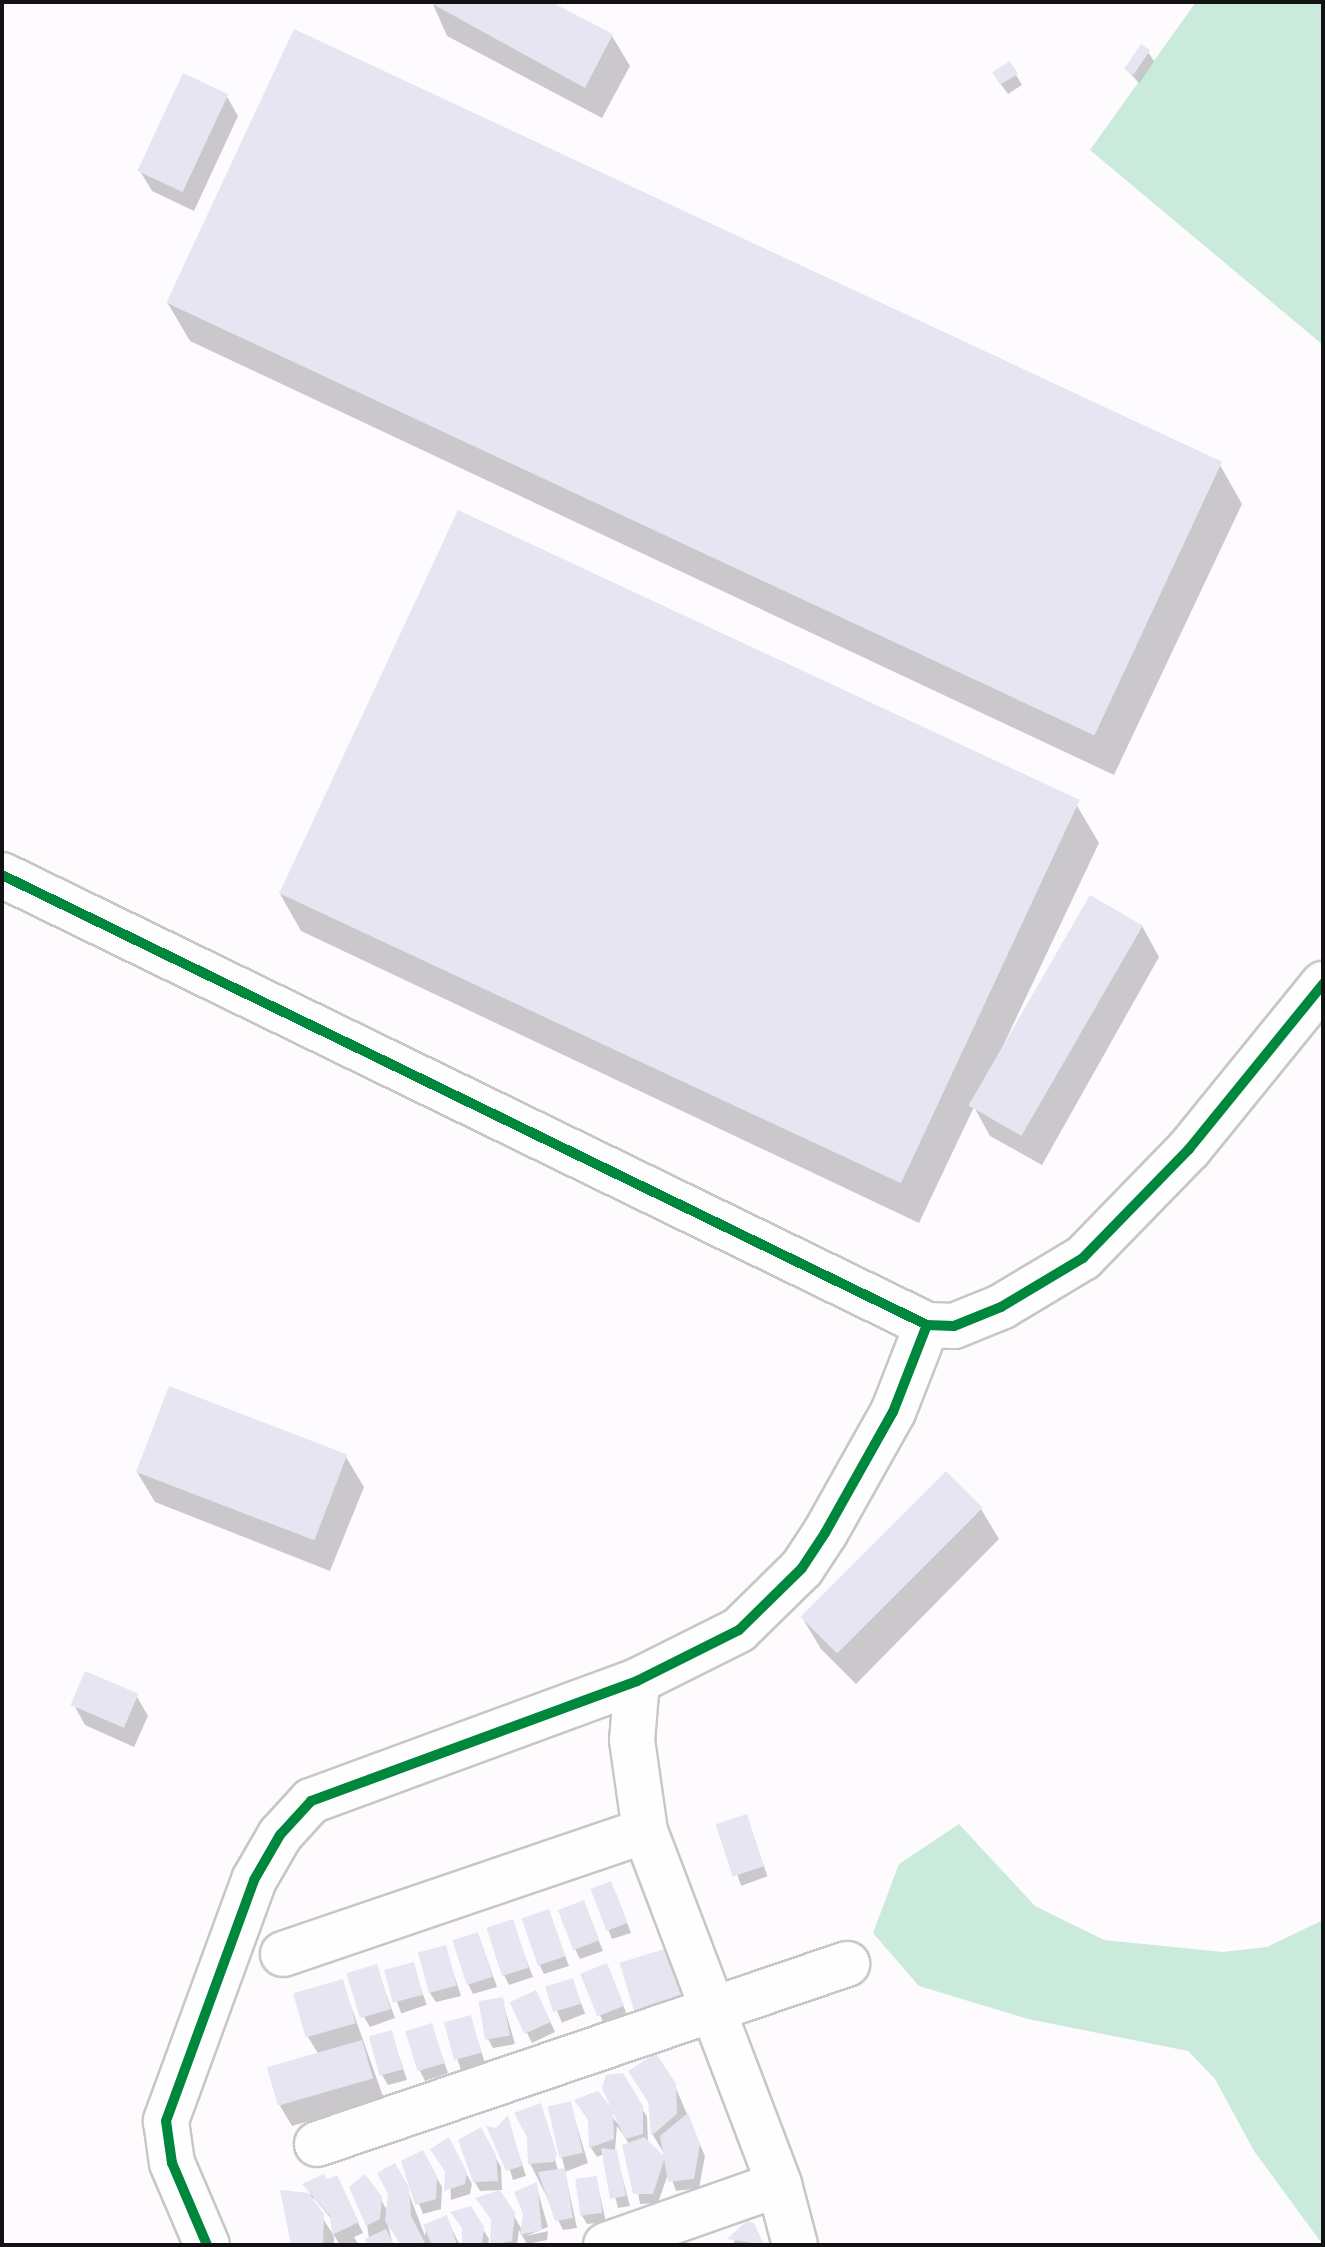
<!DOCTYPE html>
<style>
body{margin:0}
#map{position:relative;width:1325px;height:2247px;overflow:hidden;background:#fdfbfd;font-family:Overpass,sans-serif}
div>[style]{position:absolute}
.green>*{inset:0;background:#caeadb}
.shadow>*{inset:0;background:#0003;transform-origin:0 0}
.building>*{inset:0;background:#e8e5f3;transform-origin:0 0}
.roads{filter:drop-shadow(2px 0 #c9c6c8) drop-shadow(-2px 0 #c9c6c8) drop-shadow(0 2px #c9c6c8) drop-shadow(0 -2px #c9c6c8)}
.street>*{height:44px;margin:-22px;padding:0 22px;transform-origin:22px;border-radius:22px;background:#fffeff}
.secondary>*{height:44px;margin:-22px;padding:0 22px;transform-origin:22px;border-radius:22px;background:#fffeff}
.cycleway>*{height:10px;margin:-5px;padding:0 5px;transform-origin:5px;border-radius:5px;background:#00873e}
span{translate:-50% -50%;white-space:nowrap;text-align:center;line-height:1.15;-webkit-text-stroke:6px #fff;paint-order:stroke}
.frame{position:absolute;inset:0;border:4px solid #131113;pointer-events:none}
</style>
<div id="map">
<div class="green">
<div style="clip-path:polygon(1196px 2px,1323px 2px,1323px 345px,1090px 150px)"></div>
<div style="clip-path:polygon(959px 1824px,1035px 1906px,1104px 1940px,1223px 1952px,1267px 1947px,1323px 1920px,1323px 2245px,1254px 2151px,1215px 2079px,1188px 2051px,1028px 2019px,919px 1986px,873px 1933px,899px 1864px)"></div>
</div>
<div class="shadow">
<div style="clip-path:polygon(432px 2px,547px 2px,612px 36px,630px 66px,602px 118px,447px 36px)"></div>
<div style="clip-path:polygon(1148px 52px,1154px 61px,1139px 83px,1126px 69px)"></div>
<div style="clip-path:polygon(1009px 63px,1022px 85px,1008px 94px,1000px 83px)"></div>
<div style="clip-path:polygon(226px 95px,238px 116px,194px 211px,152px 191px,140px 171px)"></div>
<div style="clip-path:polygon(167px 302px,1220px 465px,1242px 504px,1114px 775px,190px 341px)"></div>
<div style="clip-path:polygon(1076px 804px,1099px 843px,1002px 1048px,1142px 926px,1159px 957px,1042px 1165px,990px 1136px,974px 1107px,919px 1223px,301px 931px,279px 892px)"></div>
<div style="clip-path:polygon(346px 1457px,364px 1487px,330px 1571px,155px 1502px,137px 1472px)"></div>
<div style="clip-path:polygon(981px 1509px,999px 1539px,856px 1684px,821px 1649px,803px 1619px)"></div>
<div style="clip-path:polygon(136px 1695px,148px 1716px,134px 1747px,85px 1725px,74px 1705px)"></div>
<div style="left:746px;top:1817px;width:63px;height:28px;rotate:70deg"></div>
<div style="clip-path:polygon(592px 1890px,616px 1894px,631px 1933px,612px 1939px)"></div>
<div style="clip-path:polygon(583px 1903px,603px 1951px,580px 1959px,575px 1949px)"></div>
<div style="clip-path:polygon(548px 1912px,569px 1966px,544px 1974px,539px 1964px)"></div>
<div style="clip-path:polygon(512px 1922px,533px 1977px,509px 1985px,504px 1975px)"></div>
<div style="clip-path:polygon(478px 1934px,497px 1987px,473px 1994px,468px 1984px)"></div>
<div style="clip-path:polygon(445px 1947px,461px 1996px,436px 2002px,430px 1993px)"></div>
<div style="clip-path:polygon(674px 1948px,700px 2014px,648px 2030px,636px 2010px)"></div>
<div style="left:413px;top:1965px;width:42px;height:27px;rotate:71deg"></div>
<div style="left:606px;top:1965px;width:56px;height:25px;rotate:67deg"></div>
<div style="clip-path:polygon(376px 1966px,395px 2018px,370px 2027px,364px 2017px)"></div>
<div style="clip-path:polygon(342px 1981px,384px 2099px,292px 2126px,280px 2106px,319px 2055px,308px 2037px)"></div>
<div style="left:572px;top:1981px;width:35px;height:25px;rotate:68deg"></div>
<div style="clip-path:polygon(502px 1999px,515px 2044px,493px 2048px,488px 2039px)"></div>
<div style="clip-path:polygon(541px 2002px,555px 2032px,532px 2043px,512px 2003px)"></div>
<div style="left:470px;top:2017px;width:47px;height:25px;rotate:72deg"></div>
<div style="clip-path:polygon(431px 2025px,448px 2073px,425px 2081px,420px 2071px)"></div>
<div style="clip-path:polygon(391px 2032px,407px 2080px,388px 2085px,382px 2075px)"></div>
<div style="clip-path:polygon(622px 2075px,647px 2117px,648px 2143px,669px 2162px,653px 2135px,650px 2105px,675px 2086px,705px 2156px,699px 2188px,676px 2191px,669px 2171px,658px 2203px,640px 2204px,630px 2145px,617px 2126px,615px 2150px,630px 2206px,618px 2208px,604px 2154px,597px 2157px,591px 2148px,590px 2122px,576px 2101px,592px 2093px,619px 2125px)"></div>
<div style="clip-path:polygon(570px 2103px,588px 2163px,565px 2172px,577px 2228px,563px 2230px,530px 2163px,541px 2105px,558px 2171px,565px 2170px,550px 2108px)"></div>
<div style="clip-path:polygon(507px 2119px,526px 2176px,513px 2180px,497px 2130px)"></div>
<div style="clip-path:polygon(480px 2130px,501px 2167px,502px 2190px,480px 2191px,474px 2181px)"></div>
<div style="clip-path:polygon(448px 2140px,472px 2184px,470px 2194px,451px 2200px)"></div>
<div style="clip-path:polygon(422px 2152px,442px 2187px,441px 2209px,423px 2214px,403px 2162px)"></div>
<div style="clip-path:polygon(evenodd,336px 2177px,363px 2233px,354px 2237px,359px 2245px,340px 2245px,334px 2235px,334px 2245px,297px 2245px,283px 2193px,311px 2195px,305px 2185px,336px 2177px,314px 2198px,332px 2220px,334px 2236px,311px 2200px,314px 2198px)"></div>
<div style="clip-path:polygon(596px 2178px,606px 2222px,587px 2224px,581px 2214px)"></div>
<div style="clip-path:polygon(536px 2185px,548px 2227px,526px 2236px,548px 2231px,547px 2240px,527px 2244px,519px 2230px,517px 2245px,492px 2245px,493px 2221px,478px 2199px,513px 2214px,522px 2230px)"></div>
<div style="clip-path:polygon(406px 2186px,425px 2236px,426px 2227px,446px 2218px,460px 2245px,402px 2245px,386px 2218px,393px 2245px,370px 2245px,367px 2225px,380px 2198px,388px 2212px)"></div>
<div style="clip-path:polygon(470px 2208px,489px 2239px,488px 2245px,464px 2245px)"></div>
<div style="clip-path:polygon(753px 2225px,764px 2245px,733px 2245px,741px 2226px)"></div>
</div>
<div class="building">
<div style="clip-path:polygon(429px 2px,551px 2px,613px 34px,585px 88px)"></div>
<div style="left:294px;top:29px;width:1024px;height:302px;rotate:25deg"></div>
<div style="left:1141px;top:44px;width:11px;height:30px;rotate:34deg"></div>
<div style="left:1010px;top:61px;width:15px;height:21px;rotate:58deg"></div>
<div style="left:183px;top:73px;width:50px;height:108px;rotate:25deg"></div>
<div style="left:458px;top:510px;width:686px;height:423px;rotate:25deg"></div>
<div style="left:1090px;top:895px;width:61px;height:243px;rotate:30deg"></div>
<div style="left:169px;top:1386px;width:191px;height:92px;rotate:21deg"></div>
<div style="left:946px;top:1471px;width:52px;height:206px;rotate:45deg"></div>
<div style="left:85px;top:1671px;width:58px;height:37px;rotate:23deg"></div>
<div style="left:747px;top:1814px;width:55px;height:33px;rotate:72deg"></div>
<div style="left:611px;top:1881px;width:45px;height:22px;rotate:69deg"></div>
<div style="left:584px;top:1900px;width:43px;height:28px;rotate:69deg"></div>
<div style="left:549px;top:1909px;width:50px;height:29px;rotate:71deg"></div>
<div style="left:513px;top:1919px;width:51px;height:28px;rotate:72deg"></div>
<div style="left:478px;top:1932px;width:47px;height:27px;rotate:72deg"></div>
<div style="left:446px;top:1945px;width:42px;height:29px;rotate:75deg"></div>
<div style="left:674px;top:1946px;width:50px;height:57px;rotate:73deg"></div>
<div style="left:414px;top:1962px;width:34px;height:31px;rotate:75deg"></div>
<div style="left:607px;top:1963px;width:46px;height:29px;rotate:68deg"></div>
<div style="left:377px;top:1964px;width:47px;height:32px;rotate:73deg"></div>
<div style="left:573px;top:1978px;width:27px;height:29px;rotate:73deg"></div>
<div style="left:343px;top:1979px;width:46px;height:52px;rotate:74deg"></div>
<div style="left:536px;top:1990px;width:35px;height:29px;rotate:65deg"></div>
<div style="left:503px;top:1997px;width:39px;height:25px;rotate:80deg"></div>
<div style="left:471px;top:2015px;width:39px;height:28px;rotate:75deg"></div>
<div style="left:432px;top:2023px;width:42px;height:28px;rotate:73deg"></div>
<div style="left:392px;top:2030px;width:41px;height:24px;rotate:75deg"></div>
<div style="left:362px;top:2040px;width:40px;height:99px;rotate:74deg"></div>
<div style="clip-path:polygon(656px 2053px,676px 2084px,677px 2114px,651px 2136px,648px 2102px,628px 2071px)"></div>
<div style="clip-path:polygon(623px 2073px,643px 2106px,643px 2134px,625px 2139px,602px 2088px,606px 2075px)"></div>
<div style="clip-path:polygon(598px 2091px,613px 2110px,614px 2139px,589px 2148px,588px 2120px,574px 2100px)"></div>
<div style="left:571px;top:2101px;width:53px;height:24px;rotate:77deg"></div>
<div style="clip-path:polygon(541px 2103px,557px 2154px,554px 2162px,528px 2164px,527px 2137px,514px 2113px)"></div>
<div style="clip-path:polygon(688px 2113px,700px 2144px,694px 2179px,668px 2182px,660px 2136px)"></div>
<div style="clip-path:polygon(508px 2115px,522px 2166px,506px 2171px,486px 2126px,496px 2128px)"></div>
<div style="clip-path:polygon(481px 2127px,496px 2155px,498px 2181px,473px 2182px,458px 2140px)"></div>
<div style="clip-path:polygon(449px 2137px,467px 2172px,465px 2184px,444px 2191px,445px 2172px,430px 2149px)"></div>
<div style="clip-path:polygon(644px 2137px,665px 2157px,653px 2194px,633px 2194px,622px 2145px)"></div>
<div style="clip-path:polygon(601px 2148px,617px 2150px,626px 2196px,610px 2199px)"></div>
<div style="clip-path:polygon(423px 2150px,437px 2176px,436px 2199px,415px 2205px,401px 2161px)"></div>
<div style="clip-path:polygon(395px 2163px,409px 2187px,411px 2216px,426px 2245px,401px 2245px,385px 2221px,388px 2194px,377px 2173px)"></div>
<div style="clip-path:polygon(565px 2168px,573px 2218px,555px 2221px,538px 2172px)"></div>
<div style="clip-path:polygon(324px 2174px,327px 2180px,337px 2175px,359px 2222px,332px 2235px,330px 2216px,302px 2184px)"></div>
<div style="clip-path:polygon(365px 2174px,382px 2197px,380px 2219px,366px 2226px,349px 2187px)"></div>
<div style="left:597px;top:2176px;width:37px;height:22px;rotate:82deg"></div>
<div style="clip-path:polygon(537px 2182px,542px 2230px,520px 2235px,523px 2214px,514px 2192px)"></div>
<div style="clip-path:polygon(280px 2190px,309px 2193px,324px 2214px,323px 2245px,291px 2245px)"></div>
<div style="clip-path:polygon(500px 2190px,515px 2213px,512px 2241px,490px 2245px,491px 2219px,475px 2198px)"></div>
<div style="clip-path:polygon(471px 2206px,484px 2227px,482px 2245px,462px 2245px,462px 2228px,450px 2212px)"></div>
<div style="clip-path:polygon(447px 2215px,457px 2245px,432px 2245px,423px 2225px)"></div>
<div style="clip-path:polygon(747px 2221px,754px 2223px,764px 2245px,727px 2239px)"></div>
<div style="clip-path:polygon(386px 2229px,394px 2245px,368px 2245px,365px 2239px)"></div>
</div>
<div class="roads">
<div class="street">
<div style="left:927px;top:1325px;width:27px;rotate:2deg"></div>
<div style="left:954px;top:1326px;width:51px;rotate:-22deg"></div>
<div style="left:1001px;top:1307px;width:96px;rotate:-30.9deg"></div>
<div style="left:1083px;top:1258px;width:152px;rotate:-45.8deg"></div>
<div style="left:1189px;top:1149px;width:213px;rotate:-50.9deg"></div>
<div style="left:637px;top:1681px;width:59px;rotate:94.8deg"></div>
<div style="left:632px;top:1740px;width:92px;rotate:81.9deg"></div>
<div style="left:645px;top:1831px;width:378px;rotate:69.2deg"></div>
<div style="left:779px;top:2184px;width:63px;rotate:75.3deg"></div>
<div style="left:283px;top:1954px;width:382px;rotate:-18.8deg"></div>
<div style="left:317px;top:2144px;width:560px;rotate:-18.76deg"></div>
<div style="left:606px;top:2245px;width:183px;rotate:-19.4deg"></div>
</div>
<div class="secondary">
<div style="left:2px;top:875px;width:1029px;rotate:25.94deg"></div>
<div style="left:927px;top:1325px;width:93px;rotate:111.3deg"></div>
<div style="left:893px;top:1412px;width:139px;rotate:119.3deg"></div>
<div style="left:825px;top:1533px;width:42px;rotate:123.3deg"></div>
<div style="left:802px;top:1568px;width:88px;rotate:135.5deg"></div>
<div style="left:739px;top:1630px;width:114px;rotate:153.4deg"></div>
<div style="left:637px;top:1681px;width:347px;rotate:159.8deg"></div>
<div style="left:311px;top:1801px;width:46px;rotate:132.4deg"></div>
<div style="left:280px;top:1835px;width:52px;rotate:120deg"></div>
<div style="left:254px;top:1880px;width:257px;rotate:110.1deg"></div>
<div style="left:166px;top:2121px;width:42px;rotate:81.9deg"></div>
<div style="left:172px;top:2163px;width:89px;rotate:66.9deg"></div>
</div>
</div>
<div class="cycleway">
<div style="left:2px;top:875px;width:1029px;rotate:25.94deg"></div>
<div style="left:927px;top:1325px;width:27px;rotate:2deg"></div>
<div style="left:954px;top:1326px;width:51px;rotate:-22deg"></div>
<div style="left:1001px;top:1307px;width:96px;rotate:-30.9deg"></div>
<div style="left:1083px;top:1258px;width:152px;rotate:-45.8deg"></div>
<div style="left:1189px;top:1149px;width:213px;rotate:-50.9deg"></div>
<div style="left:207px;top:2245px;width:89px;rotate:-113.1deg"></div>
<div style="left:172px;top:2163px;width:42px;rotate:-98.1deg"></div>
<div style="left:166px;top:2121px;width:257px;rotate:-69.9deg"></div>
<div style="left:254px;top:1880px;width:52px;rotate:-60deg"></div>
<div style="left:280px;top:1835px;width:46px;rotate:-47.6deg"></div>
<div style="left:311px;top:1801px;width:347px;rotate:-20.2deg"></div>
<div style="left:637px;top:1681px;width:114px;rotate:-26.6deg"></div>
<div style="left:739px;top:1630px;width:88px;rotate:-44.5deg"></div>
<div style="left:802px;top:1568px;width:42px;rotate:-56.7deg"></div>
<div style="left:825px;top:1533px;width:139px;rotate:-60.7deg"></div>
<div style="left:893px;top:1412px;width:93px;rotate:-68.7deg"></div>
</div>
<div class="frame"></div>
</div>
